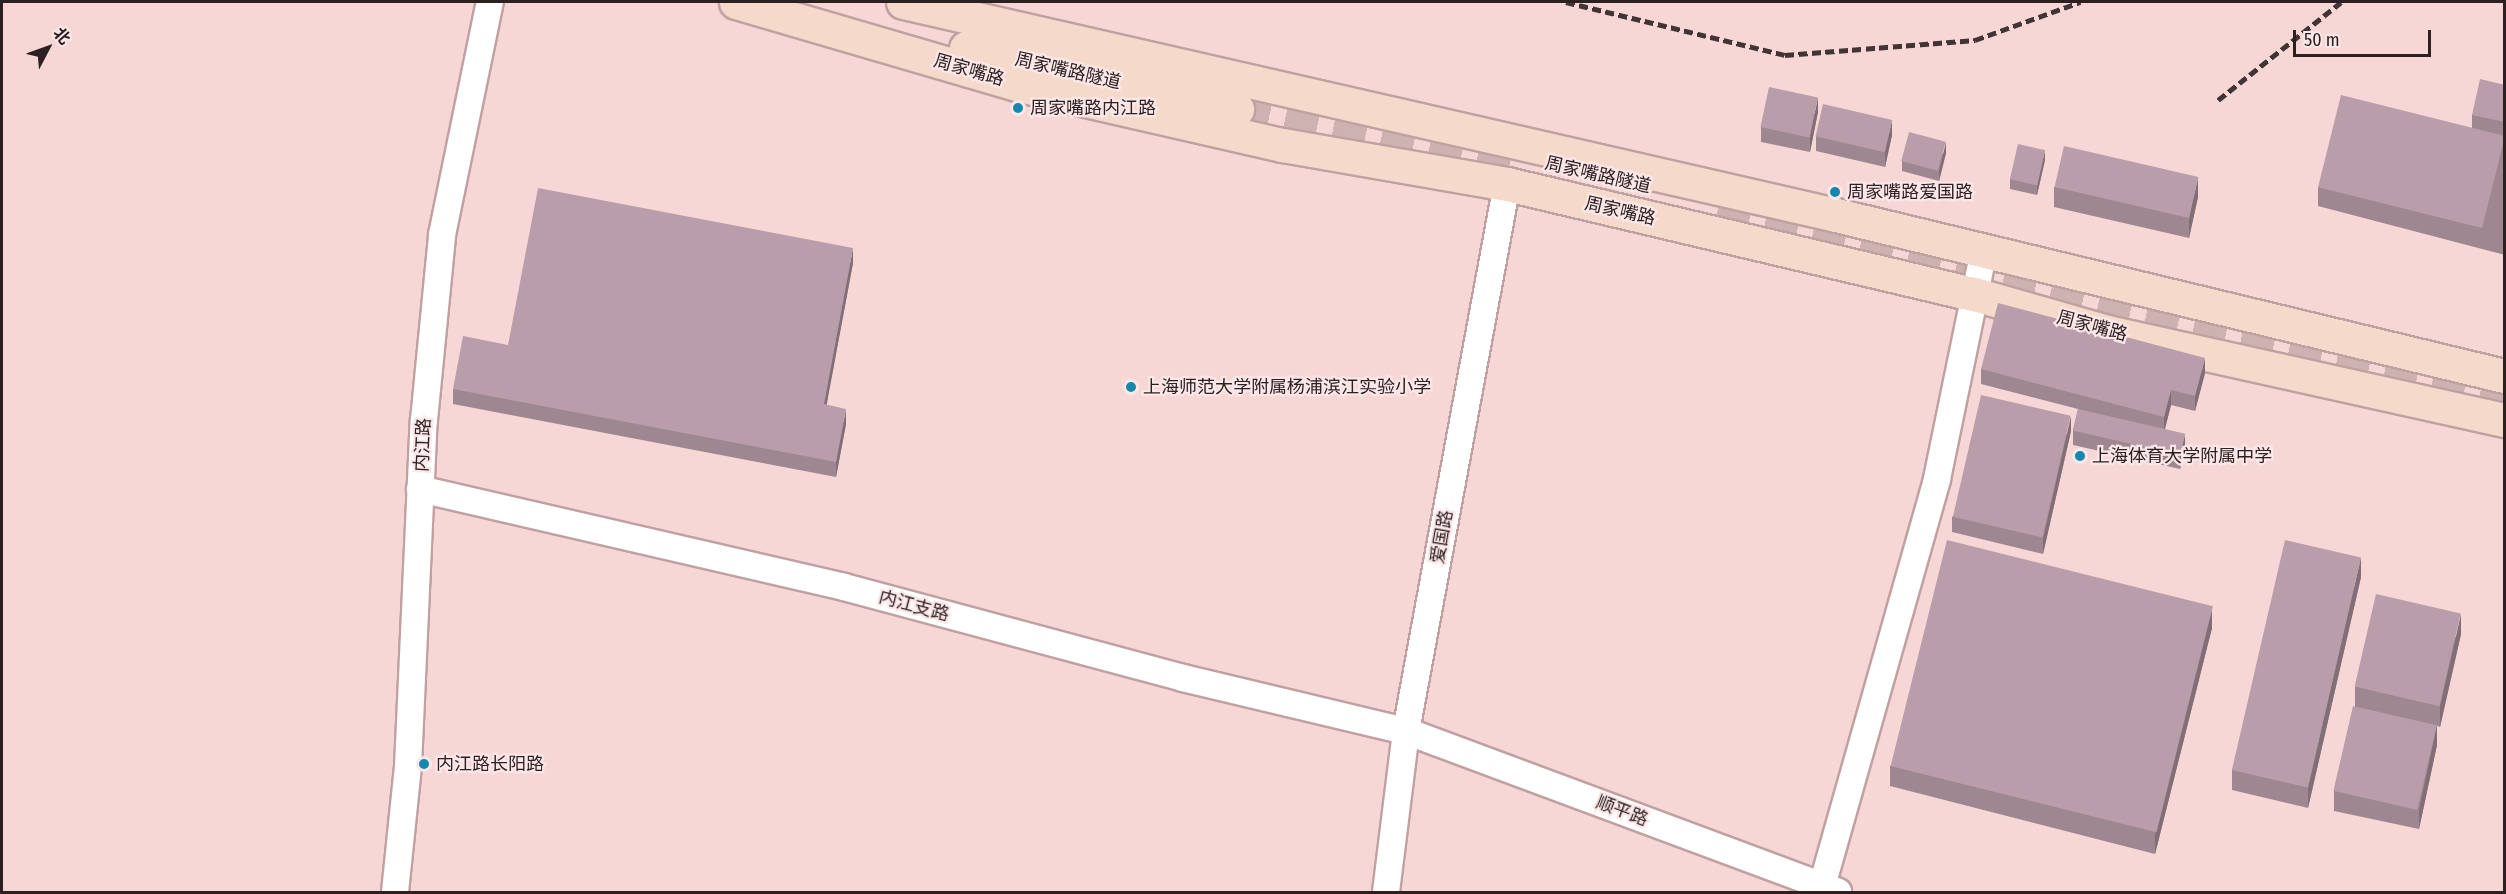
<!DOCTYPE html>
<meta charset="utf-8">
<style>
body{margin:0}
#map{position:relative;width:2506px;height:894px;overflow:hidden;background:#f7d7d6;font-family:"Fira Sans Condensed","Noto Sans SC",sans-serif}
div>[style]{position:absolute}
.major-tunnel>*{height:33px;margin-top:-16.5px;transform-origin:0;background:repeating-linear-gradient(90deg,#ceb2b2 0 33px,transparent 0 49px)}
.roads{filter:drop-shadow(2px 0 #c0a1a1) drop-shadow(-2px 0 #c0a1a1) drop-shadow(0 2px #c0a1a1) drop-shadow(0 -2px #c0a1a1)}
.minor>*{height:26px;margin:-13px;padding:0 13px;transform-origin:13px;border-radius:13px;background:#fff}
.major>*{height:33px;margin:-16.5px;padding:0 16.5px;transform-origin:16.5px;border-radius:16.5px;background:#f5dacb}
.rail>*{height:4.5px;margin-top:-2.25px;transform-origin:0;background:repeating-linear-gradient(90deg,#423434 0 9px,transparent 0 13.5px)}
.wall>*{inset:0;background:#9f8792}
.shaded-wall>*{inset:0;background:#826e77}
.building>*{inset:0;background:#b99daa;transform-origin:0 0}
.dots>*{width:16px;height:16px;translate:-50% -50%;box-sizing:border-box;border:3px solid #fbe7e7;border-radius:50%}
span{translate:-50% -50%;white-space:nowrap;text-align:center;line-height:1.15;-webkit-text-stroke:4.5px #fbe7e7;paint-order:stroke}
.street-label{font-size:18px;color:#2c2020}
.poi-label{font-size:18px;color:#2c2020}
.left{translate:0 -50%;text-align:left}
.frame{position:absolute;inset:0;border:3px solid #2c2020;pointer-events:none}
.north{position:absolute;left:18px;top:18px;width:60px;height:60px;-webkit-text-stroke:4px #fbe7e7;paint-order:stroke;rotate:49deg;font-size:16px;font-weight:700;line-height:24px;text-align:center;color:#2c2020}
.north::after{content:'';display:block;margin:auto;width:21px;height:27px;background:#2c2020;clip-path:polygon(50% 0,100% 100%,50% 72%,0 100%)}
.scale{position:absolute;left:2293px;top:30px;width:138px;height:27px;box-sizing:border-box;border:3px solid #2c2020;border-top:0;padding-left:8px;font-size:18px;line-height:21px;white-space:nowrap;color:#2c2020;-webkit-text-stroke:4px #fbe7e7;paint-order:stroke}
</style>
<div id="map">
<div class="major-tunnel">
<div style="left:1237px;top:109px;width:286px;rotate:12.5deg"></div>
<div style="left:1716px;top:217px;width:810px;rotate:13.28deg"></div>
</div>
<div class="roads">
<div class="minor">
<div style="left:420px;top:489px;width:435px;rotate:13deg"></div>
<div style="left:844px;top:587px;width:351px;rotate:15deg"></div>
<div style="left:1183px;top:678px;width:229px;rotate:13.4deg"></div>
<div style="left:1406px;top:731px;width:461px;rotate:20.4deg"></div>
<div style="left:1822px;top:886px;width:423px;rotate:-74.2deg"></div>
<div style="left:1937px;top:479px;width:233px;rotate:-78.4deg"></div>
<div style="left:395px;top:892px;width:127px;rotate:-84.1deg"></div>
<div style="left:408px;top:766px;width:346px;rotate:-87.4deg"></div>
<div style="left:424px;top:420px;width:186px;rotate:-84.4deg"></div>
<div style="left:442px;top:235px;width:238px;rotate:-78.4deg"></div>
<div style="left:1386px;top:892px;width:162px;rotate:-82.9deg"></div>
<div style="left:1406px;top:731px;width:556px;rotate:-79.54deg"></div>
</div>
<div class="major">
<div style="left:736px;top:2px;width:296px;rotate:16.3deg"></div>
<div style="left:1020px;top:85px;width:270px;rotate:12.9deg"></div>
<div style="left:1283px;top:145px;width:227px;rotate:9.9deg"></div>
<div style="left:1507px;top:184px;width:480px;rotate:13.3deg"></div>
<div style="left:1974px;top:294px;width:138px;rotate:15.9deg"></div>
<div style="left:2107px;top:332px;width:407px;rotate:12.5deg"></div>
<div style="left:903px;top:2px;width:957px;rotate:12.86deg"></div>
<div style="left:1836px;top:215px;width:687px;rotate:13.55deg"></div>
<div style="left:966px;top:48px;width:278px;rotate:12.7deg"></div>
</div>
</div>
<div class="rail">
<div style="left:1566px;top:2px;width:225px;rotate:13.6deg"></div>
<div style="left:1785px;top:55px;width:191px;rotate:-4.5deg"></div>
<div style="left:1975px;top:40px;width:112px;rotate:-19.9deg"></div>
<div style="left:2218px;top:100px;width:157px;rotate:-38.5deg"></div>
</div>
<div class="wall">
<div style="clip-path:polygon(2505px 52px,2505px 75px,2503px 75px,2503px 60px)"></div>
<div style="clip-path:polygon(2505px 85px,2505px 255px,2318px 206px,2318px 187px,2472px 129px,2472px 115px)"></div>
<div style="clip-path:polygon(1818px 112px,1810px 152px,1761px 142px,1761px 127px)"></div>
<div style="clip-path:polygon(1892px 135px,1885px 167px,1816px 151px,1816px 136px)"></div>
<div style="clip-path:polygon(1946px 153px,1939px 181px,1902px 171px,1902px 161px)"></div>
<div style="clip-path:polygon(2045px 160px,2037px 195px,2010px 189px,2010px 179px)"></div>
<div style="clip-path:polygon(2054px 187px,2198px 197px,2189px 238px,2054px 207px)"></div>
<div style="clip-path:polygon(853px 263px,826px 405px,846px 424px,836px 477px,453px 404px,453px 389px)"></div>
<div style="clip-path:polygon(1981px 369px,2205px 373px,2195px 411px,2171px 405px,2165px 429px,2185px 449px,2180px 469px,2073px 445px,2073px 430px,2078px 409px,1981px 384px)"></div>
<div style="clip-path:polygon(2071px 431px,2043px 554px,1952px 532px,1952px 517px)"></div>
<div style="clip-path:polygon(2361px 577px,2308px 808px,2232px 790px,2232px 770px)"></div>
<div style="clip-path:polygon(2212px 628px,2155px 854px,1890px 786px,1890px 766px)"></div>
<div style="clip-path:polygon(2461px 634px,2440px 727px,2437px 726px,2437px 745px,2419px 829px,2334px 811px,2334px 791px,2355px 707px,2355px 687px)"></div>
</div>
<div class="shaded-wall">
<div style="clip-path:polygon(1818px 97px,1818px 112px,1810px 152px,1810px 137px)"></div>
<div style="clip-path:polygon(1892px 120px,1892px 135px,1885px 167px,1885px 152px)"></div>
<div style="clip-path:polygon(1946px 142px,1946px 153px,1939px 181px,1939px 171px)"></div>
<div style="clip-path:polygon(2045px 150px,2045px 160px,2037px 195px,2037px 185px)"></div>
<div style="clip-path:polygon(2198px 177px,2198px 197px,2189px 238px,2189px 219px)"></div>
<div style="clip-path:polygon(853px 248px,853px 263px,824px 419px,824px 404px)"></div>
<div style="clip-path:polygon(2205px 358px,2205px 373px,2195px 411px,2195px 396px)"></div>
<div style="clip-path:polygon(2171px 390px,2171px 405px,2164px 432px,2164px 417px)"></div>
<div style="clip-path:polygon(846px 409px,846px 424px,836px 477px,836px 462px)"></div>
<div style="clip-path:polygon(2071px 416px,2071px 431px,2043px 554px,2043px 539px)"></div>
<div style="clip-path:polygon(2185px 434px,2185px 449px,2180px 469px,2180px 454px)"></div>
<div style="clip-path:polygon(2361px 557px,2361px 577px,2308px 808px,2308px 788px)"></div>
<div style="clip-path:polygon(2212px 608px,2212px 628px,2155px 854px,2155px 834px)"></div>
<div style="clip-path:polygon(2461px 614px,2461px 634px,2440px 727px,2440px 707px)"></div>
<div style="clip-path:polygon(2437px 725px,2437px 745px,2419px 829px,2419px 810px)"></div>
</div>
<div class="building">
<div style="clip-path:polygon(2480px 79px,2505px 85px,2505px 122px,2472px 115px)"></div>
<div style="left:1769px;top:87px;width:50px;height:41px;rotate:12deg"></div>
<div style="left:2341px;top:95px;width:169px;height:95px;rotate:14deg"></div>
<div style="left:1823px;top:104px;width:71px;height:33px;rotate:13deg"></div>
<div style="left:1909px;top:132px;width:38px;height:30px;rotate:15deg"></div>
<div style="left:2018px;top:144px;width:28px;height:36px;rotate:13deg"></div>
<div style="left:2064px;top:146px;width:138px;height:42px;rotate:13deg"></div>
<div style="clip-path:polygon(538px 188px,853px 248px,824px 404px,846px 409px,836px 462px,453px 389px,463px 336px,508px 345px)"></div>
<div style="clip-path:polygon(1998px 303px,2205px 358px,2195px 396px,2171px 390px,2164px 417px,1981px 369px)"></div>
<div style="left:1981px;top:395px;width:92px;height:125px;rotate:13deg"></div>
<div style="left:2078px;top:409px;width:110px;height:22px;rotate:13deg"></div>
<div style="left:1947px;top:540px;width:274px;height:233px;rotate:14deg"></div>
<div style="left:2285px;top:540px;width:78px;height:236px;rotate:13deg"></div>
<div style="left:2376px;top:594px;width:87px;height:95px;rotate:13deg"></div>
<div style="left:2353px;top:706px;width:86px;height:87px;rotate:13deg"></div>
</div>
<div class="dots">
<div style="left:1018px;top:108px;background:#1488ad"></div>
<div style="left:1835px;top:192px;background:#1488ad"></div>
<div style="left:1131px;top:387px;background:#1488ad"></div>
<div style="left:2080px;top:456px;background:#1488ad"></div>
<div style="left:424px;top:764px;background:#1488ad"></div>
</div>
<div class="street-label">
<span style="left:969px;top:70px;rotate:16deg">周家嘴路</span>
<span style="left:1068px;top:71px;rotate:13deg">周家嘴路隧道</span>
<span style="left:1598px;top:175px;rotate:13deg">周家嘴路隧道</span>
<span style="left:1620px;top:211px;rotate:13deg">周家嘴路</span>
<span style="left:2092px;top:326px;rotate:15deg">周家嘴路</span>
<span style="left:423px;top:445px;rotate:-87deg">内江路</span>
<span style="left:1442px;top:537px;rotate:-80deg">爱国路</span>
<span style="left:914px;top:606px;rotate:15deg">内江支路</span>
<span style="left:1622px;top:811px;rotate:21deg">顺平路</span>
</div>
<div class="poi-label">
<span class="left" style="left:1030px;top:108px">周家嘴路内江路</span>
<span class="left" style="left:1847px;top:192px">周家嘴路爱国路</span>
<span class="left" style="left:1143px;top:387px">上海师范大学附属杨浦滨江实验小学</span>
<span class="left" style="left:2092px;top:456px">上海体育大学附属中学</span>
<span class="left" style="left:436px;top:764px">内江路长阳路</span>
</div>
<div class="frame"></div>
<div class="north">北</div>
<div class="scale">50 m</div>
</div>
